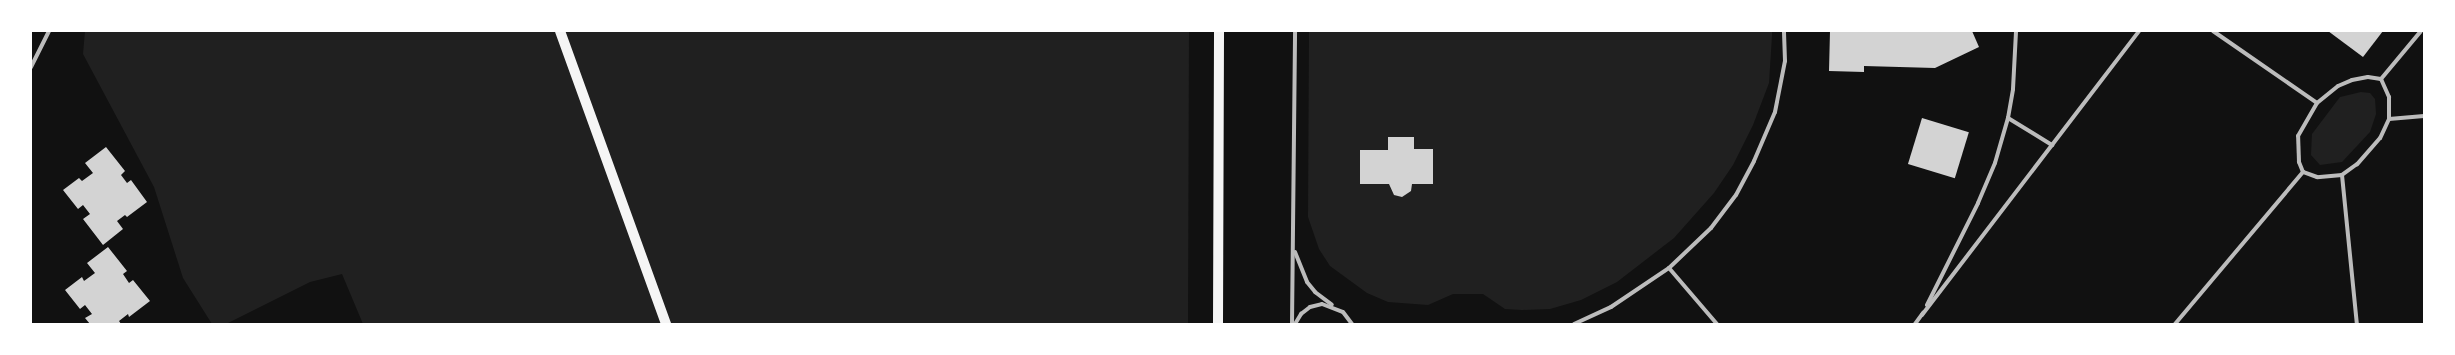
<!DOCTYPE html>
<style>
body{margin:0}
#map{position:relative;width:2455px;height:355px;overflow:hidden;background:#111;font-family:"Noto Sans",sans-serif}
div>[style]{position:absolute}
.green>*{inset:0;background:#202020}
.building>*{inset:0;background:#d3d3d3;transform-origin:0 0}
.minor>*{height:4px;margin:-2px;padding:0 2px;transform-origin:2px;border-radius:2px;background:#bcbcbc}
.primary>*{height:10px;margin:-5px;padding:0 5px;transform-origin:5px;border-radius:5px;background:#f5f5f5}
span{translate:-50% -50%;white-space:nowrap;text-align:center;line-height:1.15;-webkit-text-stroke:3px #fff;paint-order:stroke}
.frame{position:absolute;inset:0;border:32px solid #fff;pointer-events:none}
</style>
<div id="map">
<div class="green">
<div style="clip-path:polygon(85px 31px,1189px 31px,1188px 324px,363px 324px,342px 274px,310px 282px,226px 324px,212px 324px,183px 278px,154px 187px,83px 54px)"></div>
<div style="clip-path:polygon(1309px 31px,1772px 31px,1772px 36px,1769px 83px,1753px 125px,1733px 165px,1714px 193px,1674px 238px,1617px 282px,1581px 300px,1550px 309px,1522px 310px,1505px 309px,1483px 294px,1453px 294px,1428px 305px,1388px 302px,1367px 293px,1330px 266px,1319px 249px,1308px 217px)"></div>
<div style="clip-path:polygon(2361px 92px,2370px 93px,2375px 99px,2376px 114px,2370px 132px,2342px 162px,2320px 165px,2311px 155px,2312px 134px,2340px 97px)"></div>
</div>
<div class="building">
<div style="clip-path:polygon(1830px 31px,1972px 31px,1979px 47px,1935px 68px,1864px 66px,1864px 72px,1829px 71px)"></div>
<div style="clip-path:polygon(2328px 31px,2383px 31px,2363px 57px)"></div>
<div style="left:1922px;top:118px;width:49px;height:48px;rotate:17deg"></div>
<div style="clip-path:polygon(1388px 137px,1414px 137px,1414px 149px,1433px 149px,1433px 184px,1412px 184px,1411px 191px,1402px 197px,1394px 195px,1389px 184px,1360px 184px,1360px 150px,1388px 150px)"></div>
<div style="clip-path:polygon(106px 147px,125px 171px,121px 175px,127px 183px,131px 180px,147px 202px,127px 217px,125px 215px,117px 221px,123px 229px,103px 245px,83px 219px,90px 214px,83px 205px,78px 209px,63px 190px,79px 178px,82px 181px,93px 173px,85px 163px)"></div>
<div style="clip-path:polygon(108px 247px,127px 271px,123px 274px,129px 283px,133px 280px,150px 301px,129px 317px,128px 314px,119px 321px,121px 324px,90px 324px,85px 318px,92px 314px,85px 305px,80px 309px,65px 290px,82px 277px,84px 281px,95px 273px,87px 263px)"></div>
</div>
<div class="minor">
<div style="left:2213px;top:31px;width:126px;rotate:34.7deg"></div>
<div style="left:31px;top:67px;width:40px;rotate:-63.4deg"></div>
<div style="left:2368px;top:77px;width:13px;rotate:9deg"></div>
<div style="left:2381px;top:79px;width:20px;rotate:66deg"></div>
<div style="left:2389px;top:97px;width:22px;rotate:90deg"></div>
<div style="left:2389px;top:119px;width:21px;rotate:115deg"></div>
<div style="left:2380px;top:138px;width:35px;rotate:131deg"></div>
<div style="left:2357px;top:164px;width:19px;rotate:144deg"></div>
<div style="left:2342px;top:175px;width:25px;rotate:175deg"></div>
<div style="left:2317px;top:177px;width:15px;rotate:-160deg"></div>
<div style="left:2303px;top:172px;width:11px;rotate:-112deg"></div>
<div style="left:2299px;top:162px;width:26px;rotate:-92deg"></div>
<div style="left:2298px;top:136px;width:38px;rotate:-60deg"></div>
<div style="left:2317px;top:103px;width:27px;rotate:-39deg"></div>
<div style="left:2338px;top:86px;width:15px;rotate:-23deg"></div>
<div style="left:2352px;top:80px;width:16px;rotate:-11deg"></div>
<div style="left:2381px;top:79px;width:62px;rotate:-50.2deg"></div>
<div style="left:2008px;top:118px;width:52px;rotate:31.5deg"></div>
<div style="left:2389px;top:119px;width:35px;rotate:-5deg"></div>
<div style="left:2342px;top:175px;width:150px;rotate:84.3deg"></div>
<div style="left:1295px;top:252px;width:32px;rotate:68deg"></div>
<div style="left:1307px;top:282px;width:13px;rotate:51deg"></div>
<div style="left:1315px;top:292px;width:21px;rotate:37deg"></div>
<div style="left:1669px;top:268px;width:74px;rotate:49.4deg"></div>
<div style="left:1927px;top:305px;width:114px;rotate:-63.4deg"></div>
<div style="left:1978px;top:203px;width:43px;rotate:-67deg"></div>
<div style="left:1995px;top:163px;width:47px;rotate:-73.9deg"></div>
<div style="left:2008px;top:118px;width:29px;rotate:-80deg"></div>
<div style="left:2013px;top:89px;width:58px;rotate:-87deg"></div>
<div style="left:1922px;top:315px;width:357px;rotate:-52.6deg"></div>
<div style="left:1292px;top:324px;width:293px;rotate:-89.4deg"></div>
<div style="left:1295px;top:324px;width:12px;rotate:-59deg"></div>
<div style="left:1301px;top:314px;width:11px;rotate:-38deg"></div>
<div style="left:1310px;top:307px;width:12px;rotate:-14deg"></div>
<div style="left:1322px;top:304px;width:22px;rotate:21deg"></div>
<div style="left:1343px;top:312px;width:15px;rotate:53deg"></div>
<div style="left:1574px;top:324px;width:41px;rotate:-24.7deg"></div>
<div style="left:1611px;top:307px;width:70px;rotate:-33.9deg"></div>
<div style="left:1669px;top:268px;width:58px;rotate:-43.6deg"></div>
<div style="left:1711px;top:228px;width:41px;rotate:-52.9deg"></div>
<div style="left:1736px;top:195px;width:38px;rotate:-62deg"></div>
<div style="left:1754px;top:161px;width:53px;rotate:-66.8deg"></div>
<div style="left:1775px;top:112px;width:52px;rotate:-78.9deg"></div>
<div style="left:1785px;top:61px;width:30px;rotate:-92deg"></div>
<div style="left:1915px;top:324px;width:14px;rotate:-54deg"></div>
<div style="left:2175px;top:324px;width:199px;rotate:-49.9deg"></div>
</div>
<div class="primary">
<div style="left:560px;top:31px;width:312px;rotate:70.1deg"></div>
<div style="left:1218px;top:324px;width:293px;rotate:-89.8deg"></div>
</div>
<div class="frame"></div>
</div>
